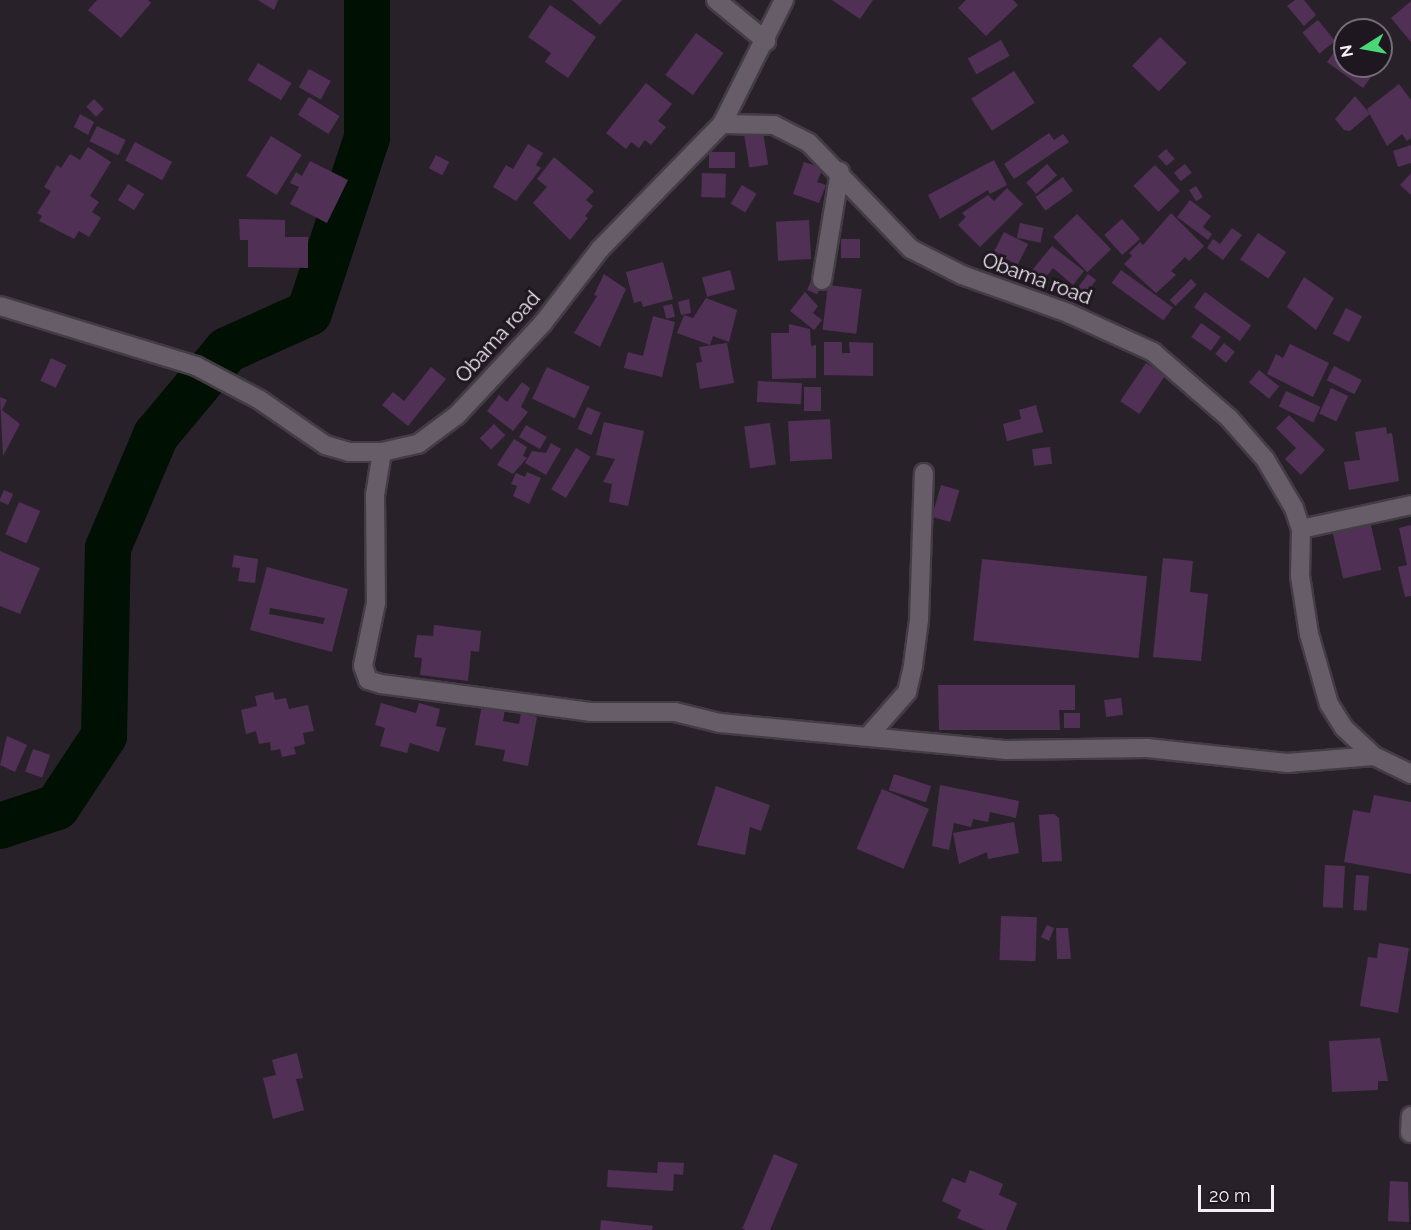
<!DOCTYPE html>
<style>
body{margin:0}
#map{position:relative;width:1411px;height:1230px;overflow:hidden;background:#29212a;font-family:Raleway,sans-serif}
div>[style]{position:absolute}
.river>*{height:46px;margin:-23px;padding:0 23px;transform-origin:23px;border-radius:23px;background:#001003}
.building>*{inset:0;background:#513056;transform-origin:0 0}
.roads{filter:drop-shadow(2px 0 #433c44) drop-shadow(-2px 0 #433c44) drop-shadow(0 2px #433c44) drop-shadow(0 -2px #433c44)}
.minor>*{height:18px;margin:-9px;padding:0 9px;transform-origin:9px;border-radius:9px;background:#665d68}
span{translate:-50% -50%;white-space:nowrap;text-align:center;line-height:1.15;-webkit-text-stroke:6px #1f1720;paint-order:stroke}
.street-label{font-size:20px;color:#f5eff6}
.north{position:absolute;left:1333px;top:18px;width:60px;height:60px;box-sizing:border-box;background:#1f1720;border:2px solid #756d76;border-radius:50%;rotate:259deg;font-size:16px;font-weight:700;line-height:24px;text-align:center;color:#f5eff6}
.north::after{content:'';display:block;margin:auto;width:21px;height:27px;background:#49d778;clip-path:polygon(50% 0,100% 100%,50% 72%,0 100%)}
.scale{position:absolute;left:1198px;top:1185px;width:76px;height:27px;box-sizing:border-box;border:3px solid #f5eff6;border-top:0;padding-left:8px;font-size:18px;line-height:21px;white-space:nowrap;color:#f5eff6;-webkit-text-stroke:4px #1f1720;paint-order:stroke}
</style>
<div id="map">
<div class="river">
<div style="left:0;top:826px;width:60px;rotate:-18.4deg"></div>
<div style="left:57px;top:807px;width:85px;rotate:-56.5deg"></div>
<div style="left:104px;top:736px;width:188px;rotate:-88.8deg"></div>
<div style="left:108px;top:548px;width:123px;rotate:-67deg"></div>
<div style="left:156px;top:435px;width:111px;rotate:-50.1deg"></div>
<div style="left:227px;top:350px;width:90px;rotate:-24.3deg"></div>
<div style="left:309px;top:313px;width:184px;rotate:-71.7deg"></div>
<div style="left:367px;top:138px;width:138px;rotate:-90deg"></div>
</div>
<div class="building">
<div style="clip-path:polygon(97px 0,148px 0,151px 3px,121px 38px,88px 10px)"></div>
<div style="clip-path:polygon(258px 0,278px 0,274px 10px)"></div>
<div style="clip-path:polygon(572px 0,622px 0,600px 25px)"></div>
<div style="clip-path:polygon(832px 0,873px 0,860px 19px)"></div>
<div style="clip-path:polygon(966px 0,1013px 0,1018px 5px,986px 36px,958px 8px)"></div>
<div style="clip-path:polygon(1295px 0,1304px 0,1316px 15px,1304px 26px,1287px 6px)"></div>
<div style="clip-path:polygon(1411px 1px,1411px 42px,1391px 18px)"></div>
<div style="clip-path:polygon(550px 5px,596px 37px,568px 78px,545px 62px,551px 53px,528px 37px)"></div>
<div style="left:1318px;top:20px;width:27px;height:20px;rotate:51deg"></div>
<div style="clip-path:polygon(1357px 20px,1370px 30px,1350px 30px)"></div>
<div style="left:696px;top:33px;width:34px;height:52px;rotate:36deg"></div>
<div style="left:1160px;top:37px;width:37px;height:40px;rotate:44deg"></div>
<div style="clip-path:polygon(1345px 37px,1345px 66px,1368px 66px,1364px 72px,1371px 77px,1363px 88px,1327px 62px)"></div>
<div style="left:1001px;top:40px;width:18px;height:38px;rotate:61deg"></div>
<div style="left:258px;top:63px;width:39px;height:20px;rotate:31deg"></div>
<div style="left:309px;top:69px;width:25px;height:21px;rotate:29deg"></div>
<div style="left:1014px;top:71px;width:38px;height:51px;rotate:57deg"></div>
<div style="clip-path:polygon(646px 83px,672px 104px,658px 121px,666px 127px,651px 145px,645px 140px,639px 148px,631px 142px,626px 149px,606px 133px)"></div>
<div style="clip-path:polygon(1399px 84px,1411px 100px,1411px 138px,1407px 141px,1402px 134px,1387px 146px,1367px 109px)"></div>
<div style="clip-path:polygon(1355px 96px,1370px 114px,1350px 131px,1344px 130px,1335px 119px)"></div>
<div style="left:309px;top:97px;width:36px;height:21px;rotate:32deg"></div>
<div style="left:94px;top:99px;width:14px;height:11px;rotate:45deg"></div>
<div style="clip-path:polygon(80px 114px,94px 122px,88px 135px,74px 127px)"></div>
<div style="left:97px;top:126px;width:32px;height:17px;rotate:26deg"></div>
<div style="left:763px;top:132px;width:33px;height:19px;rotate:81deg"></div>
<div style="clip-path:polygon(1049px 133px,1054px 140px,1063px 134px,1069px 142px,1014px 179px,1004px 164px)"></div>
<div style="left:271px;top:136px;width:36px;height:47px;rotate:32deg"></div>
<div style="left:135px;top:142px;width:42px;height:21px;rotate:28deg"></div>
<div style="clip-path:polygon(528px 144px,543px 153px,536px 165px,541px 168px,516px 201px,493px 187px,506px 165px,513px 169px)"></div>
<div style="clip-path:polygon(1411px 145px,1411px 163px,1398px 167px,1393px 151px)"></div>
<div style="clip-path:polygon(88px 147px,111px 162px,90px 196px,99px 202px,92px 212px,101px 218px,89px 237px,79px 231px,74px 239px,39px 221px,42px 216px,37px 213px,51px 191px,44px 187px,57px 165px,61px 168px,70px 154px,80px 160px)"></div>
<div style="left:1166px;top:149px;width:13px;height:11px;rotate:48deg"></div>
<div style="left:709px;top:152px;width:26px;height:16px"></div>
<div style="left:436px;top:155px;width:15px;height:15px;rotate:28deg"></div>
<div style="clip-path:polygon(554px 157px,594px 191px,586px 200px,593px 206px,585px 216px,588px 218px,570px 240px,533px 203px,547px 187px,537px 179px)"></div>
<div style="clip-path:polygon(994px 160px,1007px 185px,990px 194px,988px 190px,940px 219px,928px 195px)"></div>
<div style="clip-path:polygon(310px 161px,348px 180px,327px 223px,290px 204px,299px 187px,290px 183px,296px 172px,302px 176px)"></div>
<div style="clip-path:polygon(804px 162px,823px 168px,817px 182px,826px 185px,819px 203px,793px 194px)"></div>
<div style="left:1047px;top:164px;width:15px;height:28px;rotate:48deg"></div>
<div style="left:1185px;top:164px;width:11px;height:14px;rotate:52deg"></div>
<div style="left:1155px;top:165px;width:36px;height:30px;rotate:46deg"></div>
<div style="left:702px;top:173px;width:24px;height:24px;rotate:2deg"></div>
<div style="clip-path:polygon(1411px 173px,1411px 195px,1400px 185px)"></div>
<div style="left:1063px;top:177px;width:17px;height:34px;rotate:54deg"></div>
<div style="left:128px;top:184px;width:19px;height:19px;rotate:32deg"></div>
<div style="left:742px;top:185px;width:17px;height:22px;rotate:31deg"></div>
<div style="left:1196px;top:186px;width:13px;height:8px;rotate:58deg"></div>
<div style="clip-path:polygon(1007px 188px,1023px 204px,980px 247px,958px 225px,966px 217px,962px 213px,988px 195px,994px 201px)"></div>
<div style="clip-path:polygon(1190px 200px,1211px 216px,1203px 227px,1212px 234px,1208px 240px,1177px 217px)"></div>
<div style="clip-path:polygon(1171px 213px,1204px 246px,1189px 261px,1185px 257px,1171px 271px,1176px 275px,1156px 293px,1124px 264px,1132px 256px,1129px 253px,1140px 242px,1143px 245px)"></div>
<div style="left:1077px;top:214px;width:49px;height:33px;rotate:46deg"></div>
<div style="clip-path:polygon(239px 219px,285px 220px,285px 237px,308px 237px,308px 268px,248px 267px,248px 240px,240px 240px)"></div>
<div style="left:1122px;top:219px;width:27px;height:24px;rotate:48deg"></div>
<div style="left:809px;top:220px;width:39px;height:33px;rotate:87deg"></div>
<div style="left:1020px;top:223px;width:24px;height:15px;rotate:12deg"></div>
<div style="clip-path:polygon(1232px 228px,1242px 235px,1223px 260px,1207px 248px,1213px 239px,1220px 244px)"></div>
<div style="left:1004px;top:232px;width:27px;height:23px;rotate:27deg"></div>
<div style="left:1258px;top:233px;width:34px;height:32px;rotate:34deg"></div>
<div style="left:841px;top:239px;width:19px;height:19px"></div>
<div style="clip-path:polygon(1052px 246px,1084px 271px,1073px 285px,1053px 268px,1041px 284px,1029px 274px)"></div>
<div style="clip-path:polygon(663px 262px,673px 299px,643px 307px,641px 301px,634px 303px,626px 272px)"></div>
<div style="left:730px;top:270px;width:20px;height:29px;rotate:75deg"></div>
<div style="left:1121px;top:270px;width:64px;height:16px;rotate:36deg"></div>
<div style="clip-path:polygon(604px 274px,626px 289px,600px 347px,574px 333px,597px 296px,594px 295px)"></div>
<div style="left:1088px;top:274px;width:10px;height:18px;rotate:37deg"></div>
<div style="clip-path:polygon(1304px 277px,1334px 298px,1316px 330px,1287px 307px)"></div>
<div style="left:812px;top:278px;width:11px;height:13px;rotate:22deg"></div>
<div style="left:1191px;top:279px;width:8px;height:30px;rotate:45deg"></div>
<div style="left:828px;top:285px;width:34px;height:45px;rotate:7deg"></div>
<div style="clip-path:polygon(805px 292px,818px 306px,813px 313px,822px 320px,814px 330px,790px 311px)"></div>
<div style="left:1205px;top:292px;width:57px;height:19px;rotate:36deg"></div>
<div style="clip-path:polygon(706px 298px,737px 310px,729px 342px,713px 336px,710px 345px,677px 333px,684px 315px,693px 318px)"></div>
<div style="clip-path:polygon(689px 299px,691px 313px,681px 315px,678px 302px)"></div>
<div style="left:672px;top:304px;width:13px;height:9px;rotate:77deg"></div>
<div style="left:1346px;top:308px;width:18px;height:29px;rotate:27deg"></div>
<div style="clip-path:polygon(653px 316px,675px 322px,662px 377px,624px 368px,628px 352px,643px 356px)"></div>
<div style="left:1201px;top:323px;width:24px;height:17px;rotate:35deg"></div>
<div style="clip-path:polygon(789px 324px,810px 329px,811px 346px,816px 345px,816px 378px,772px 379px,771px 333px,789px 333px)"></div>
<div style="clip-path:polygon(824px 342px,842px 342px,842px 353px,850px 353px,849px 342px,873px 343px,873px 376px,824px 375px)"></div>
<div style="clip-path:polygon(727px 343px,734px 383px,700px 389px,696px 363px,702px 362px,699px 347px)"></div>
<div style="left:1224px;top:343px;width:14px;height:14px;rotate:39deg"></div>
<div style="clip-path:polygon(1290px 344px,1329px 363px,1313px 397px,1267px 374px,1276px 354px,1283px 358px)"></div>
<div style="left:51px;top:358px;width:17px;height:25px;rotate:25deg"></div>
<div style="left:1146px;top:363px;width:23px;height:46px;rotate:34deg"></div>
<div style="left:1334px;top:366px;width:31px;height:16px;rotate:27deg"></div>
<div style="clip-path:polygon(431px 367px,446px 379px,408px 426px,382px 405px,393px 392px,404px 401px)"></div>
<div style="left:547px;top:367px;width:47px;height:35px;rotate:25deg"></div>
<div style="left:1259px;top:370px;width:26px;height:16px;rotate:39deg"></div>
<div style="left:758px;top:381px;width:44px;height:21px;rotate:3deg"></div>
<div style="clip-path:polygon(522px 382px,530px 388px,521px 407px,528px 412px,513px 431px,487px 411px,499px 395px,507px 402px)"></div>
<div style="left:804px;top:387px;width:17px;height:24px"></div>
<div style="left:1331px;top:388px;width:19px;height:28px;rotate:25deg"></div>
<div style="left:1286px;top:391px;width:38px;height:17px;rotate:25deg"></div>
<div style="clip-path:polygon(0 397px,7px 400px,2px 410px,20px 424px,3px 456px)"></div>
<div style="clip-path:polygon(1036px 405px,1043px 432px,1007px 441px,1003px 424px,1021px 419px,1019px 410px)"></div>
<div style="left:587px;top:407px;width:15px;height:24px;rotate:23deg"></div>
<div style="clip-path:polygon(1289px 415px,1325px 450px,1301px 475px,1285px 459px,1296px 448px,1276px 428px)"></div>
<div style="left:830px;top:419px;width:40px;height:42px;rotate:87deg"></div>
<div style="clip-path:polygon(604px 422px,644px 431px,628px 506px,609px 502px,612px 484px,603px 482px,615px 459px,596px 455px)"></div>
<div style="left:770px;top:423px;width:42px;height:26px;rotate:82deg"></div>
<div style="left:494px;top:424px;width:16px;height:20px;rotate:45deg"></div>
<div style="left:526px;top:425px;width:24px;height:14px;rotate:30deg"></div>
<div style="clip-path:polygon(1386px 427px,1387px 434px,1392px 433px,1399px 481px,1349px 490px,1344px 462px,1360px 460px,1355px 432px)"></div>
<div style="clip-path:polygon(514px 439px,527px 447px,523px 456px,527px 458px,513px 474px,497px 465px)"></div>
<div style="clip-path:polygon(551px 443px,561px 449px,546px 475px,525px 463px,532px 451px,546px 453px)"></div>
<div style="left:1050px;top:447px;width:17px;height:18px;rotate:83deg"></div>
<div style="left:576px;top:448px;width:17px;height:48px;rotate:31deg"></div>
<div style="clip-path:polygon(527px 472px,541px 478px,529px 504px,513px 496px,517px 486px,511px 484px,516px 473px,525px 477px)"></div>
<div style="left:941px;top:485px;width:19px;height:33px;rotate:16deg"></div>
<div style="left:4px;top:490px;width:10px;height:12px;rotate:24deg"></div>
<div style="left:19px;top:502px;width:23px;height:35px;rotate:23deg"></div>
<div style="left:1370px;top:521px;width:50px;height:39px;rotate:77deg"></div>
<div style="clip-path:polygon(1411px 525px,1411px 596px,1405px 597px,1398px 567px,1407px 565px,1399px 528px)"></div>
<div style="clip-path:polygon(0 551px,40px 568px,20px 614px,0 606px)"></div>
<div style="clip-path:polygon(234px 555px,258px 559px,255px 583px,238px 581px,240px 568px,232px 567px)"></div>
<div style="clip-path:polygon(1163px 558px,1193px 561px,1190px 592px,1208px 594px,1201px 661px,1153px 657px)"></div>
<div style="left:982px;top:559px;width:166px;height:82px;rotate:6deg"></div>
<div style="clip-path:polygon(evenodd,267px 567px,348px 589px,332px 652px,250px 630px,267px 567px,270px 608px,325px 618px,323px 624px,269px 614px,270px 608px)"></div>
<div style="clip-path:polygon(434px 625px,481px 631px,479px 652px,471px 651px,468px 681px,420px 675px,422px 658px,414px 657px,417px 635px,433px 636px)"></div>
<div style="clip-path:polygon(938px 685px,1075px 685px,1075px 710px,1059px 710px,1060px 730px,939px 730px)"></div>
<div style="clip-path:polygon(273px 692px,275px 700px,286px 698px,289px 709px,308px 705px,314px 731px,303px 733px,305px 744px,294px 747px,296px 754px,282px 757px,280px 749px,271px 751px,270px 742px,259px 744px,256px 731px,246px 734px,241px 710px,257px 706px,255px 696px)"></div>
<div style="left:1121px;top:698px;width:17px;height:17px;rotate:83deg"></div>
<div style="clip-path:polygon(381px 703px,416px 713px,419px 703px,440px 709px,436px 726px,446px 728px,439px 752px,410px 743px,407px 753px,380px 746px,385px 728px,375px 725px)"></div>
<div style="clip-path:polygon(482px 704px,505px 709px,503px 721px,519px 724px,521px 713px,537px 717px,528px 766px,503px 761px,505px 750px,475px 745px)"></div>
<div style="left:1064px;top:713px;width:16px;height:15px"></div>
<div style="clip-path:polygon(7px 736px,27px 745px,15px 772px,0 765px)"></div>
<div style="left:33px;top:749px;width:18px;height:24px;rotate:19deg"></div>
<div style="left:894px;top:774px;width:39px;height:17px;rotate:18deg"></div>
<div style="clip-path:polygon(940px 785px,1019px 801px,1016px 818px,990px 812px,988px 822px,973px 819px,971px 827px,954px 823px,949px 850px,932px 846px)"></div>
<div style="clip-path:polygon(716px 786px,770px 805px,761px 831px,750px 827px,745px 855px,697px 845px)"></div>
<div style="left:882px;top:789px;width:51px;height:65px;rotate:23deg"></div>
<div style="clip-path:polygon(1374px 795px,1411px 802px,1411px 874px,1344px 862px,1353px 810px,1370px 813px)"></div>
<div style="clip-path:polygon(1054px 814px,1059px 818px,1062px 861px,1042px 862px,1039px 815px)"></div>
<div style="clip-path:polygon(1014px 822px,1019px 853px,988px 859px,987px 852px,959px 864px,953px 833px)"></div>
<div style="left:1325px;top:865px;width:20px;height:42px;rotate:3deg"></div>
<div style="left:1356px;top:875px;width:13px;height:35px;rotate:4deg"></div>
<div style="left:1001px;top:916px;width:36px;height:44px;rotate:2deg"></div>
<div style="clip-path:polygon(1047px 925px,1054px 928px,1049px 941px,1041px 937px)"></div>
<div style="clip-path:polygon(1056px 928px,1068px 928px,1071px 959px,1057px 959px)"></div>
<div style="clip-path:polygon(1379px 943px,1409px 948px,1398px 1013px,1360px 1006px,1368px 957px,1377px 958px)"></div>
<div style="clip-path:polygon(1380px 1038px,1388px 1081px,1378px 1081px,1378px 1090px,1332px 1092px,1329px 1041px)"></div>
<div style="clip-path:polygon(297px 1053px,303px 1078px,296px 1079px,304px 1110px,273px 1119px,263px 1078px,276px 1075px,272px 1060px)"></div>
<div style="left:774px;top:1154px;width:26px;height:81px;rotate:23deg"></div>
<div style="clip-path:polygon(658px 1162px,684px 1163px,683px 1175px,674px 1174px,673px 1191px,607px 1187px,608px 1170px,657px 1173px)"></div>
<div style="clip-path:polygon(970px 1170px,1003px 1184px,999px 1195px,1017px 1203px,1006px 1230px,985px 1230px,957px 1218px,961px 1210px,942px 1201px,952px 1178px,965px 1183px)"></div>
<div style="clip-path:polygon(1390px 1181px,1408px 1182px,1409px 1222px,1388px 1221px)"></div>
<div style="clip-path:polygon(601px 1220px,653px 1226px,652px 1230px,600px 1230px)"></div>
</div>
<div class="roads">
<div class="minor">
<div style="left:716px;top:0;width:65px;rotate:39.4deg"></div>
<div style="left:722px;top:124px;width:52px;rotate:1.1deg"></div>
<div style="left:774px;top:125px;width:39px;rotate:27deg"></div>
<div style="left:809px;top:143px;width:147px;rotate:46.1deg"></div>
<div style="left:911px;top:249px;width:57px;rotate:27deg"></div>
<div style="left:962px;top:275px;width:113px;rotate:19.7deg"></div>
<div style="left:1068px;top:313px;width:94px;rotate:24.6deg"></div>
<div style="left:1153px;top:352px;width:101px;rotate:41deg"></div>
<div style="left:1229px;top:418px;width:55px;rotate:48.7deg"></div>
<div style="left:1265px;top:459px;width:57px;rotate:59.4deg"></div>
<div style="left:1294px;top:508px;width:22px;rotate:72deg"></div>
<div style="left:1301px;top:529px;width:47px;rotate:91.2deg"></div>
<div style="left:1300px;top:576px;width:59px;rotate:81.2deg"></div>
<div style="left:1309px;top:634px;width:73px;rotate:74.1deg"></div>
<div style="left:1329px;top:704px;width:28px;rotate:58deg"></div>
<div style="left:1344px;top:728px;width:41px;rotate:43deg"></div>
<div style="left:1374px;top:756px;width:41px;rotate:25.9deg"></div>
<div style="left:822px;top:280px;width:110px;rotate:-80.6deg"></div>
<div style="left:0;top:306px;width:205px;rotate:17deg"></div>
<div style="left:196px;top:366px;width:72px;rotate:28deg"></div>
<div style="left:260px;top:400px;width:79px;rotate:34.7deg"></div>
<div style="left:325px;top:445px;width:25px;rotate:16deg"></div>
<div style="left:349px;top:452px;width:33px"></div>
<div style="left:382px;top:452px;width:37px;rotate:-13deg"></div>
<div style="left:418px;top:444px;width:49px;rotate:-36.6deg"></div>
<div style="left:457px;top:415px;width:126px;rotate:-46.9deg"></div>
<div style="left:543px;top:323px;width:93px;rotate:-52.4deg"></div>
<div style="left:600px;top:249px;width:175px;rotate:-45.7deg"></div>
<div style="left:722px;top:124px;width:139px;rotate:-63.4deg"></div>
<div style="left:382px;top:452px;width:44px;rotate:99.2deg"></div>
<div style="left:375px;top:495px;width:108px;rotate:89.5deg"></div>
<div style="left:376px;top:603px;width:64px;rotate:101.7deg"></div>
<div style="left:363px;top:666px;width:15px;rotate:70deg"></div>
<div style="left:368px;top:680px;width:14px;rotate:17deg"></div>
<div style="left:381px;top:684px;width:211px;rotate:7.6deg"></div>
<div style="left:590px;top:712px;width:85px"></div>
<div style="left:675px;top:712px;width:46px;rotate:13.7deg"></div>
<div style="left:720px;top:723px;width:288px;rotate:5.4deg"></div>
<div style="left:1007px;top:750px;width:140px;rotate:-0.8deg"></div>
<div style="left:1147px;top:748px;width:141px;rotate:6.1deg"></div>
<div style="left:1287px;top:763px;width:87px;rotate:-4.6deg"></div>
<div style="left:1301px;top:529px;width:113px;rotate:-12.3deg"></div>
<div style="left:871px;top:733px;width:55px;rotate:-48.7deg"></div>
<div style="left:907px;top:692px;width:28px;rotate:-77deg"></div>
<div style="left:913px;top:665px;width:45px;rotate:-82.4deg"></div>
<div style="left:919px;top:620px;width:147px;rotate:-88.1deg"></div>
<div style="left:1410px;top:1133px;width:17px;rotate:-87deg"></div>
</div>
</div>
<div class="street-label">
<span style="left:1037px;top:279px;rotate:20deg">Obama road</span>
<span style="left:498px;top:337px;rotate:-48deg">Obama road</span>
</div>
<div class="north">N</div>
<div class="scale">20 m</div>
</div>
